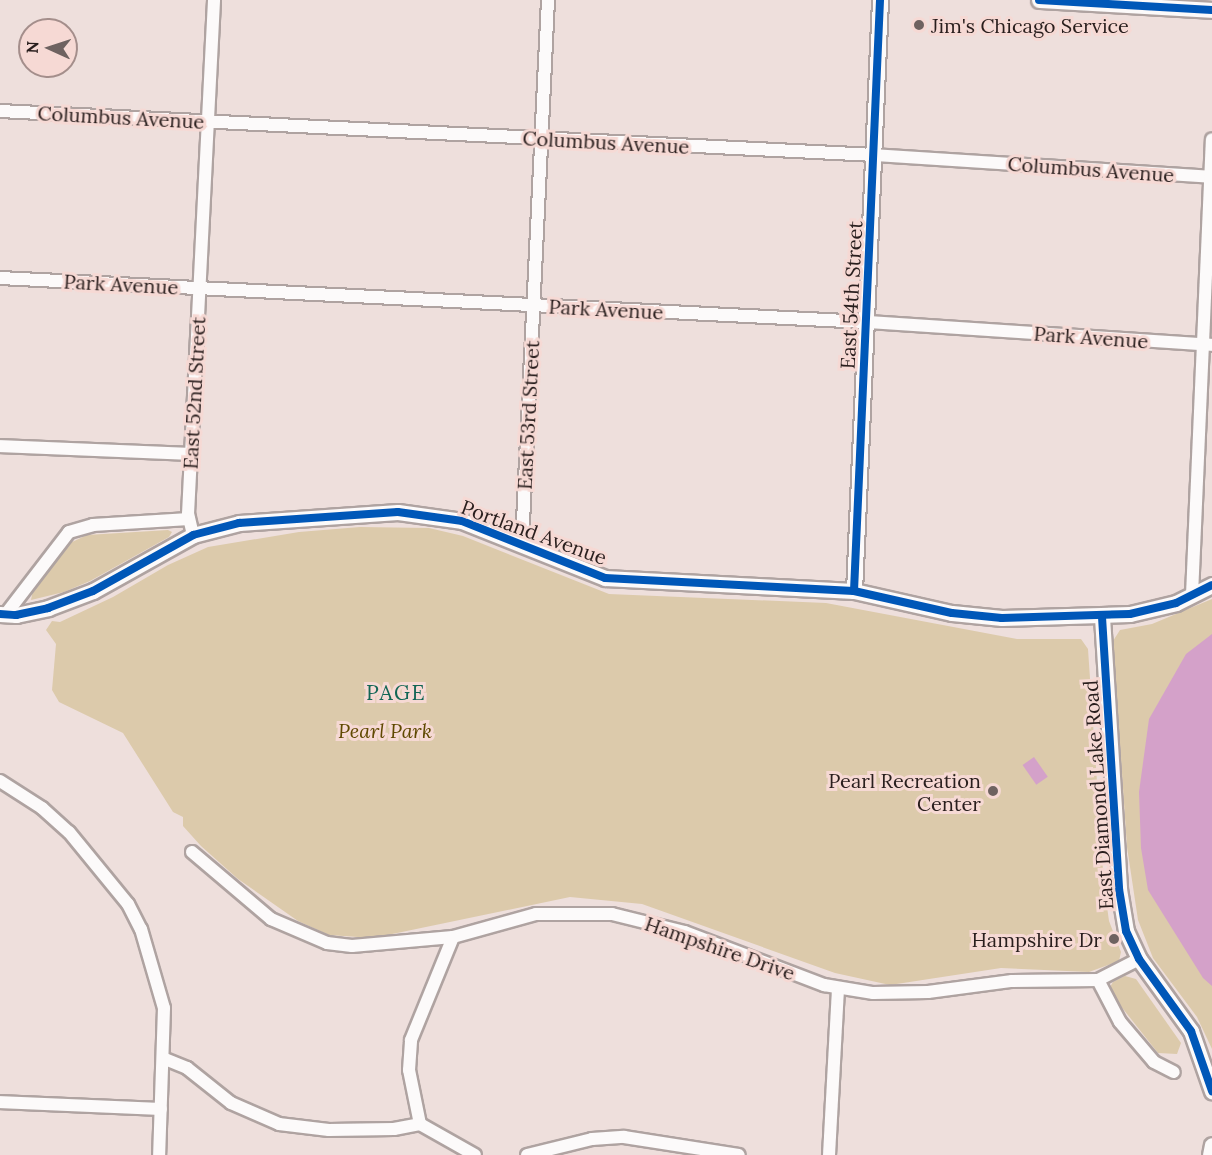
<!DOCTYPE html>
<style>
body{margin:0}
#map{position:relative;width:1212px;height:1155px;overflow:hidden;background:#eedfdc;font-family:Lora,serif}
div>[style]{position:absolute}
.green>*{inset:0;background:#dccaab}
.water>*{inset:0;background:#d4a1c9;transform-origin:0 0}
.roads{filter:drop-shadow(2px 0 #afa3a1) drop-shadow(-2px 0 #afa3a1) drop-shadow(0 2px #afa3a1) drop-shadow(0 -2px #afa3a1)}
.minor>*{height:12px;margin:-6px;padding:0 6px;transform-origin:6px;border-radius:6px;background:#fcfafa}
.tertiary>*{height:15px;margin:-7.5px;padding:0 7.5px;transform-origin:7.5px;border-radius:7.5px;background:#fcfafa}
.cycleway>*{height:8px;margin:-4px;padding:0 4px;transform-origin:4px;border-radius:4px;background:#0057b8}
.dots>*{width:16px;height:16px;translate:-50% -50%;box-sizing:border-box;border:3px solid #f6d9d4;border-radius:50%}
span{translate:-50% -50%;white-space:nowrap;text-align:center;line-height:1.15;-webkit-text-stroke:6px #f6d9d4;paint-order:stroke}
.poi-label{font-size:20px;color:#291e1d}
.left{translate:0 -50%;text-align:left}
.right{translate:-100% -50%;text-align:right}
.street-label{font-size:20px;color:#291e1d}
.park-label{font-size:20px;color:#5f4800;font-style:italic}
.neighbourhood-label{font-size:21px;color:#136655;letter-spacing:1.5px}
.north{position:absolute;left:18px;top:18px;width:60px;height:60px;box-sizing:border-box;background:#f6d9d4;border:2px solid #a48e8b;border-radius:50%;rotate:273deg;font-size:16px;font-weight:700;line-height:24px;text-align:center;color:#291e1d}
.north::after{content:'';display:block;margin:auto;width:21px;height:27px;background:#6e6260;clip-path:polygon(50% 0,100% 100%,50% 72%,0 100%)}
</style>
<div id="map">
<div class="green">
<div style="clip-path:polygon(360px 527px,429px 528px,463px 536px,609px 594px,826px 603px,1017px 639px,1081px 639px,1088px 649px,1104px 885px,1109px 921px,1121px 952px,1119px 961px,1089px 972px,1001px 968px,890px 985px,835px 973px,642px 904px,570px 897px,373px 938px,329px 935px,298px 921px,238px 879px,201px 846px,183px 826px,183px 817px,173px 812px,123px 733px,59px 702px,52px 690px,56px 644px,46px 630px,52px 621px,60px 622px,113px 597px,168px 565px,208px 547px,299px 532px)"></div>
<div style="clip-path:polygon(168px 530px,172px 532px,169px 537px,90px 581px,64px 592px,31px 600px,33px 590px,70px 543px,87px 535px)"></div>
<div style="clip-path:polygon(1212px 599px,1212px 1049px,1197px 1017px,1153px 958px,1138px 920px,1127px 847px,1113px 641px,1120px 630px,1152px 624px)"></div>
<div style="clip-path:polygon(1125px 976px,1136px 979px,1181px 1043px,1177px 1054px,1158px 1053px,1112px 995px,1110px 987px,1113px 982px)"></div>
</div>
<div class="water">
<div style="clip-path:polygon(1212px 634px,1212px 986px,1203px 978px,1148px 890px,1141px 848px,1139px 792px,1149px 719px,1186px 654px)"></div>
<div style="left:1034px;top:757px;width:24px;height:14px;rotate:55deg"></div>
</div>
<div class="roads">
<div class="minor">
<div style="left:0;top:111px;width:875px;rotate:2.88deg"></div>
<div style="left:874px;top:155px;width:339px;rotate:3.7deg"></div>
<div style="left:0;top:278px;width:868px;rotate:2.91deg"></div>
<div style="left:867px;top:322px;width:346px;rotate:3.8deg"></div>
<div style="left:0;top:446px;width:192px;rotate:2.4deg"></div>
<div style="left:193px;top:535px;width:22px;rotate:-103deg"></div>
<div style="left:188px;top:514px;width:515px;rotate:-87.1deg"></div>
<div style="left:522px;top:543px;width:544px;rotate:-87.26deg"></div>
<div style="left:1192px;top:595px;width:456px;rotate:-87.5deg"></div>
<div style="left:6px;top:614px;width:103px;rotate:-52.5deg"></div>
<div style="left:69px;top:532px;width:25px;rotate:-16deg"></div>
<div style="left:93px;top:525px;width:96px;rotate:-3.6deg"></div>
<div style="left:0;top:781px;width:50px;rotate:32.7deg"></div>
<div style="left:42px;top:808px;width:36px;rotate:42deg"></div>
<div style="left:69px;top:832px;width:93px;rotate:50.7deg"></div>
<div style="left:128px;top:904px;width:28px;rotate:63deg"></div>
<div style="left:141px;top:929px;width:82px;rotate:73.8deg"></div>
<div style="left:164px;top:1008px;width:147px;rotate:91.9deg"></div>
<div style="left:192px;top:852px;width:104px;rotate:40.3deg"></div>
<div style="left:271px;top:919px;width:61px;rotate:23.2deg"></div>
<div style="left:327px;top:943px;width:25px;rotate:7deg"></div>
<div style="left:352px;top:946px;width:101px;rotate:-5.1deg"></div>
<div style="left:453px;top:937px;width:86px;rotate:-15.5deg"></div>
<div style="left:536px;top:914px;width:76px"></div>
<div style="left:612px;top:914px;width:75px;rotate:13.9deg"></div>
<div style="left:685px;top:932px;width:149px;rotate:20.9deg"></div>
<div style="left:824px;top:985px;width:50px;rotate:9.3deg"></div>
<div style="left:873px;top:993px;width:55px;rotate:-1deg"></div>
<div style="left:928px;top:992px;width:85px;rotate:-7.5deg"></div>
<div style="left:1012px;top:981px;width:86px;rotate:-0.7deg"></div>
<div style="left:1098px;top:980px;width:46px;rotate:-27.1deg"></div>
<div style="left:1098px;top:980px;width:47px;rotate:62.4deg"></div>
<div style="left:1120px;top:1022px;width:52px;rotate:49.6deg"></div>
<div style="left:1154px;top:1062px;width:22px;rotate:27deg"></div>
<div style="left:165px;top:1059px;width:24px;rotate:22deg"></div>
<div style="left:187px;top:1068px;width:56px;rotate:38.5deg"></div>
<div style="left:231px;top:1103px;width:52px;rotate:23.6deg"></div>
<div style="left:279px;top:1124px;width:50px;rotate:6.8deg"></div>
<div style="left:329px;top:1130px;width:65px;rotate:-0.9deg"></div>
<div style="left:394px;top:1129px;width:26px;rotate:-11deg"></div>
<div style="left:420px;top:1124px;width:63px;rotate:29.4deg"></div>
<div style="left:0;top:1102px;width:161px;rotate:2.5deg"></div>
<div style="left:420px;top:1124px;width:55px;rotate:-101.5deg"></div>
<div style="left:409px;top:1070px;width:30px;rotate:-86deg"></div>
<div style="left:411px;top:1040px;width:111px;rotate:-67.8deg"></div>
<div style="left:527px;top:1155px;width:67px;rotate:-13.8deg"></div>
<div style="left:592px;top:1139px;width:32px;rotate:-4deg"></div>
<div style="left:624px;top:1137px;width:116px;rotate:8.9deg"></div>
<div style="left:829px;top:1155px;width:166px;rotate:-86.9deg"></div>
</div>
<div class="tertiary">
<div style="left:1039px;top:0;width:173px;rotate:3.3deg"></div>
<div style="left:854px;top:591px;width:592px;rotate:-87.48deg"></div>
<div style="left:0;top:614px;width:16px;rotate:4deg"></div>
<div style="left:16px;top:615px;width:33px;rotate:-12deg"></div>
<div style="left:48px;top:608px;width:48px;rotate:-20.7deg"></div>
<div style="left:93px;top:591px;width:115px;rotate:-29.2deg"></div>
<div style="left:193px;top:535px;width:48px;rotate:-14.6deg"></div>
<div style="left:239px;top:523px;width:159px;rotate:-4deg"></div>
<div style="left:398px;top:512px;width:65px;rotate:8deg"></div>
<div style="left:462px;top:521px;width:154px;rotate:21.7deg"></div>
<div style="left:605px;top:578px;width:249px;rotate:3deg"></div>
<div style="left:854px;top:591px;width:100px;rotate:12.7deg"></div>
<div style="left:952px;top:613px;width:50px;rotate:5.7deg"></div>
<div style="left:1002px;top:618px;width:128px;rotate:-1.8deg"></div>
<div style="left:1130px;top:614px;width:47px;rotate:-13.4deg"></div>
<div style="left:1176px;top:603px;width:40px;rotate:-26.6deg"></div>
<div style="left:1102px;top:617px;width:273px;rotate:86.4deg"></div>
<div style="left:1119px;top:889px;width:43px;rotate:80.5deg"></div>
<div style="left:1126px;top:931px;width:31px;rotate:65deg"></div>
<div style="left:1139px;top:959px;width:89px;rotate:54.2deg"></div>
<div style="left:1191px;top:1031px;width:64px;rotate:70.7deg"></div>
<div style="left:1210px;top:1155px;width:10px;rotate:-79deg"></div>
</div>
</div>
<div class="cycleway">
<div style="left:1039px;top:0;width:173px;rotate:3.3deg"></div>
<div style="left:854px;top:591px;width:592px;rotate:-87.48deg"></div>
<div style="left:0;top:614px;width:16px;rotate:4deg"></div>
<div style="left:16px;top:615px;width:33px;rotate:-12deg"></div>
<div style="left:48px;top:608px;width:48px;rotate:-20.7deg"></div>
<div style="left:93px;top:591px;width:115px;rotate:-29.2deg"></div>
<div style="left:193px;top:535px;width:48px;rotate:-14.6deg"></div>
<div style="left:239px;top:523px;width:159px;rotate:-4deg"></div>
<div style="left:398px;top:512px;width:65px;rotate:8deg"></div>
<div style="left:462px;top:521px;width:154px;rotate:21.7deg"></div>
<div style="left:605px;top:578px;width:249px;rotate:3deg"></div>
<div style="left:854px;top:591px;width:100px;rotate:12.7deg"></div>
<div style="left:952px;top:613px;width:50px;rotate:5.7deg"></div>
<div style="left:1002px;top:618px;width:128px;rotate:-1.8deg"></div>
<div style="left:1130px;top:614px;width:47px;rotate:-13.4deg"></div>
<div style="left:1176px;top:603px;width:40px;rotate:-26.6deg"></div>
<div style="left:1102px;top:617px;width:273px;rotate:86.4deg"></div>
<div style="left:1119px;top:889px;width:43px;rotate:80.5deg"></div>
<div style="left:1126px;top:931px;width:31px;rotate:65deg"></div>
<div style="left:1139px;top:959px;width:89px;rotate:54.2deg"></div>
<div style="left:1191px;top:1031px;width:64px;rotate:70.7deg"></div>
</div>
<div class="dots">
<div style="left:919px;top:25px;background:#6e6260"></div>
<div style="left:993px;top:791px;background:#6e6260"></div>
<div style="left:1114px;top:939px;background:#6e6260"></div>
</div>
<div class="poi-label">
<span class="left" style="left:931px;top:25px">Jim's Chicago Service</span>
<span class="right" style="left:981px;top:792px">Pearl Recreation<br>Center</span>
<span class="right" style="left:1102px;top:939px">Hampshire Dr</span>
</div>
<div class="street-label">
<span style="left:121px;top:117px;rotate:3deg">Columbus Avenue</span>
<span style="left:606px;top:142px;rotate:3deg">Columbus Avenue</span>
<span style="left:1091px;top:169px;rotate:4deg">Columbus Avenue</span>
<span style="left:121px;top:284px;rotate:3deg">Park Avenue</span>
<span style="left:851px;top:295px;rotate:-87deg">East 54th Street</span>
<span style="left:606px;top:309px;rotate:3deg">Park Avenue</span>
<span style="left:1091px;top:337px;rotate:4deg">Park Avenue</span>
<span style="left:194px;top:393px;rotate:-87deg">East 52nd Street</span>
<span style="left:528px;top:415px;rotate:-87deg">East 53rd Street</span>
<span style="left:534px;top:532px;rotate:20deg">Portland Avenue</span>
<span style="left:1098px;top:795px;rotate:-94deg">East Diamond Lake Road</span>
<span style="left:720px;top:948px;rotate:19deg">Hampshire Drive</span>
</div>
<div class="park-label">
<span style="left:385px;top:730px">Pearl Park</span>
</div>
<div class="neighbourhood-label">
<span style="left:396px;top:693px">PAGE</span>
</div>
<div class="north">N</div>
</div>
